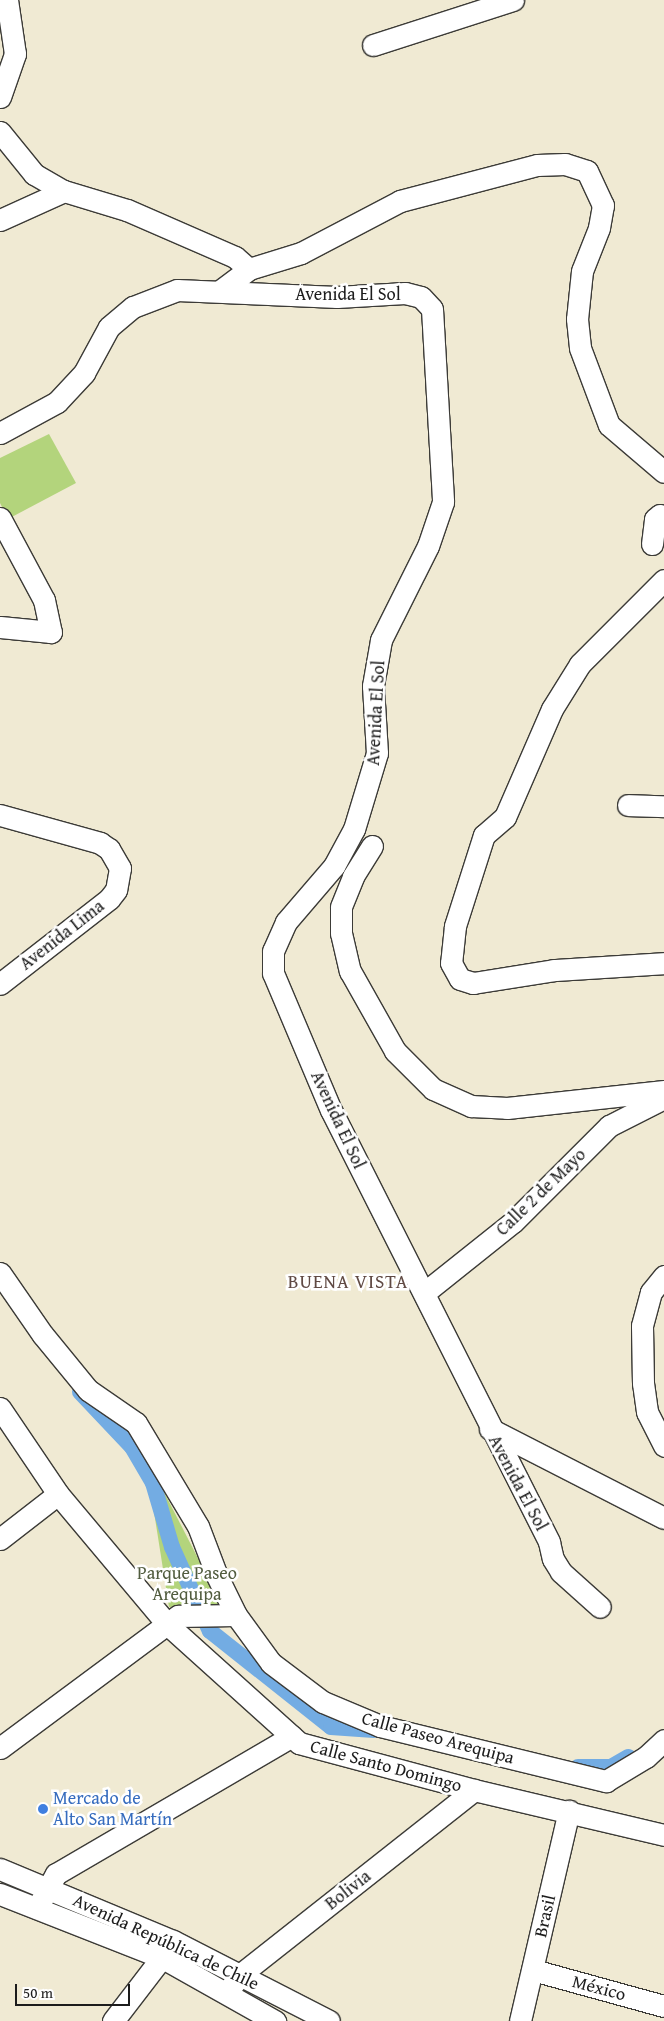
<!DOCTYPE html>
<meta charset="utf-8">
<style>
body{margin:0}
#map{position:relative;width:664px;height:2021px;overflow:hidden;background:#f0ead3;font-family:"Gentium Book Plus",serif}
div>[style]{position:absolute}
.green>*{inset:0;background:#b3d47c}
.canal>*{height:16px;margin:-8px;padding:0 8px;transform-origin:8px;border-radius:8px;background:#73ace3}
.roads{filter:drop-shadow(1px 0 #3c3b37) drop-shadow(-1px 0 #3c3b37) drop-shadow(0 1px #3c3b37) drop-shadow(0 -1px #3c3b37)}
.minor>*{height:21px;margin:-10.5px;padding:0 10.5px;transform-origin:10.5px;border-radius:10.5px;background:#fff}
.dots>*{width:14px;height:14px;translate:-50% -50%;box-sizing:border-box;border:2px solid #fff;border-radius:50%}
span{translate:-50% -50%;white-space:nowrap;text-align:center;line-height:1.15;-webkit-text-stroke:5px #fff;paint-order:stroke}
.street-label{font-size:18px;color:#1c1c1c}
.park-label{font-size:18px;color:#515c3e}
.shop-label{font-size:18px;color:#366cbe}
.left{translate:0 -50%;text-align:left}
.neighbourhood-label{font-size:19px;color:#604a43;letter-spacing:1px}
.scale{position:absolute;left:15px;top:1984px;width:115px;height:22px;box-sizing:border-box;border:2px solid #1c1c1c;border-top:0;padding-left:6px;font-size:15px;line-height:18px;white-space:nowrap;color:#1c1c1c;-webkit-text-stroke:4px #fff;paint-order:stroke}
</style>
<div id="map">
<div class="green">
<div style="clip-path:polygon(49px 434px,76px 483px,8px 519px,0 503px,0 458px)"></div>
<div style="clip-path:polygon(145px 1455px,222px 1605px,169px 1607px)"></div>
</div>
<div class="canal">
<div style="left:80px;top:1392px;width:76px;rotate:46.6deg"></div>
<div style="left:132px;top:1447px;width:42px;rotate:59.7deg"></div>
<div style="left:153px;top:1483px;width:67px;rotate:73.5deg"></div>
<div style="left:172px;top:1547px;width:92px;rotate:65.7deg"></div>
<div style="left:210px;top:1631px;width:154px;rotate:38.4deg"></div>
<div style="left:331px;top:1727px;width:43px;rotate:4deg"></div>
<div style="left:578px;top:1767px;width:33px"></div>
<div style="left:611px;top:1767px;width:20px;rotate:-30deg"></div>
</div>
<div class="roads">
<div class="minor">
<div style="left:373px;top:45px;width:147px;rotate:-17.8deg"></div>
<div style="left:0;top:97px;width:46px;rotate:-70.8deg"></div>
<div style="left:15px;top:54px;width:55px;rotate:-98.4deg"></div>
<div style="left:0;top:132px;width:54px;rotate:51deg"></div>
<div style="left:34px;top:174px;width:34px;rotate:30deg"></div>
<div style="left:0;top:220px;width:70px;rotate:-24.4deg"></div>
<div style="left:64px;top:191px;width:66px;rotate:16.8deg"></div>
<div style="left:127px;top:210px;width:118px;rotate:23.5deg"></div>
<div style="left:235px;top:257px;width:18px;rotate:41deg"></div>
<div style="left:220px;top:291px;width:36px;rotate:-37deg"></div>
<div style="left:249px;top:269px;width:54px;rotate:-17.1deg"></div>
<div style="left:301px;top:253px;width:112px;rotate:-27.7deg"></div>
<div style="left:400px;top:201px;width:142px;rotate:-14.7deg"></div>
<div style="left:537px;top:165px;width:28px;rotate:-2deg"></div>
<div style="left:565px;top:164px;width:23px;rotate:18deg"></div>
<div style="left:587px;top:171px;width:38px;rotate:65deg"></div>
<div style="left:603px;top:205px;width:23px;rotate:100deg"></div>
<div style="left:599px;top:228px;width:46px;rotate:111.6deg"></div>
<div style="left:582px;top:271px;width:48px;rotate:95.9deg"></div>
<div style="left:577px;top:319px;width:29px;rotate:84deg"></div>
<div style="left:580px;top:348px;width:82px;rotate:69.4deg"></div>
<div style="left:609px;top:425px;width:72px;rotate:40.5deg"></div>
<div style="left:0;top:433px;width:65px;rotate:-28.5deg"></div>
<div style="left:57px;top:402px;width:40px;rotate:-47deg"></div>
<div style="left:84px;top:373px;width:52px;rotate:-61.5deg"></div>
<div style="left:109px;top:327px;width:31px;rotate:-40deg"></div>
<div style="left:133px;top:307px;width:47px;rotate:-21.1deg"></div>
<div style="left:177px;top:290px;width:160px;rotate:2.5deg"></div>
<div style="left:337px;top:297px;width:68px;rotate:-3.4deg"></div>
<div style="left:405px;top:293px;width:16px;rotate:14deg"></div>
<div style="left:421px;top:297px;width:16px;rotate:47deg"></div>
<div style="left:432px;top:309px;width:193px;rotate:86.7deg"></div>
<div style="left:443px;top:502px;width:46px;rotate:108.8deg"></div>
<div style="left:428px;top:546px;width:105px;rotate:116.6deg"></div>
<div style="left:381px;top:640px;width:47px;rotate:99.9deg"></div>
<div style="left:373px;top:686px;width:67px;rotate:86.6deg"></div>
<div style="left:377px;top:753px;width:79px;rotate:106.8deg"></div>
<div style="left:354px;top:829px;width:42px;rotate:118.4deg"></div>
<div style="left:334px;top:866px;width:74px;rotate:130.6deg"></div>
<div style="left:286px;top:922px;width:32px;rotate:114deg"></div>
<div style="left:273px;top:951px;width:22px;rotate:90deg"></div>
<div style="left:273px;top:973px;width:149px;rotate:67.1deg"></div>
<div style="left:331px;top:1110px;width:484px;rotate:63.2deg"></div>
<div style="left:549px;top:1542px;width:17px;rotate:77deg"></div>
<div style="left:553px;top:1559px;width:15px;rotate:58deg"></div>
<div style="left:561px;top:1572px;width:52px;rotate:41.9deg"></div>
<div style="left:0;top:518px;width:93px;rotate:61.8deg"></div>
<div style="left:44px;top:600px;width:33px;rotate:78deg"></div>
<div style="left:51px;top:632px;width:51px;rotate:-174.4deg"></div>
<div style="left:652px;top:544px;width:25px;rotate:-83deg"></div>
<div style="left:655px;top:519px;width:6px;rotate:-39deg"></div>
<div style="left:660px;top:515px;width:6px;rotate:45deg"></div>
<div style="left:664px;top:580px;width:119px;rotate:135deg"></div>
<div style="left:580px;top:664px;width:53px;rotate:121.9deg"></div>
<div style="left:552px;top:709px;width:118px;rotate:113.5deg"></div>
<div style="left:505px;top:817px;width:28px;rotate:139deg"></div>
<div style="left:484px;top:835px;width:96px;rotate:107.7deg"></div>
<div style="left:455px;top:926px;width:37px;rotate:96deg"></div>
<div style="left:451px;top:963px;width:18px;rotate:61deg"></div>
<div style="left:460px;top:979px;width:14px;rotate:17deg"></div>
<div style="left:473px;top:983px;width:82px;rotate:-9.1deg"></div>
<div style="left:554px;top:970px;width:110px;rotate:-3.6deg"></div>
<div style="left:628px;top:805px;width:36px;rotate:2deg"></div>
<div style="left:0;top:815px;width:104px;rotate:15.6deg"></div>
<div style="left:100px;top:843px;width:11px;rotate:34deg"></div>
<div style="left:109px;top:849px;width:22px;rotate:60deg"></div>
<div style="left:120px;top:868px;width:22px;rotate:100deg"></div>
<div style="left:116px;top:890px;width:11px;rotate:128deg"></div>
<div style="left:109px;top:899px;width:138px;rotate:142.1deg"></div>
<div style="left:372px;top:846px;width:36px;rotate:122deg"></div>
<div style="left:353px;top:877px;width:32px;rotate:112deg"></div>
<div style="left:341px;top:907px;width:26px;rotate:90deg"></div>
<div style="left:341px;top:933px;width:39px;rotate:77deg"></div>
<div style="left:350px;top:971px;width:92px;rotate:60.6deg"></div>
<div style="left:395px;top:1051px;width:54px;rotate:45deg"></div>
<div style="left:433px;top:1089px;width:42px;rotate:24.1deg"></div>
<div style="left:471px;top:1106px;width:36px;rotate:3deg"></div>
<div style="left:507px;top:1108px;width:158px;rotate:-6.2deg"></div>
<div style="left:0;top:1273px;width:75px;rotate:55.3deg"></div>
<div style="left:43px;top:1335px;width:71px;rotate:50.7deg"></div>
<div style="left:88px;top:1390px;width:58px;rotate:34.5deg"></div>
<div style="left:136px;top:1423px;width:120px;rotate:59deg"></div>
<div style="left:198px;top:1526px;width:53px;rotate:69.2deg"></div>
<div style="left:217px;top:1576px;width:43px;rotate:64deg"></div>
<div style="left:236px;top:1615px;width:59px;rotate:53.9deg"></div>
<div style="left:271px;top:1663px;width:65px;rotate:36.9deg"></div>
<div style="left:323px;top:1702px;width:62px;rotate:22.8deg"></div>
<div style="left:380px;top:1726px;width:233px;rotate:13.7deg"></div>
<div style="left:606px;top:1781px;width:47px;rotate:-31deg"></div>
<div style="left:646px;top:1757px;width:25px;rotate:-43deg"></div>
<div style="left:664px;top:1276px;width:21px;rotate:129deg"></div>
<div style="left:651px;top:1292px;width:35px;rotate:105deg"></div>
<div style="left:642px;top:1326px;width:57px;rotate:89deg"></div>
<div style="left:643px;top:1383px;width:29px;rotate:82deg"></div>
<div style="left:647px;top:1412px;width:38px;rotate:63deg"></div>
<div style="left:424px;top:1293px;width:114px;rotate:-38.6deg"></div>
<div style="left:513px;top:1222px;width:136px;rotate:-45deg"></div>
<div style="left:609px;top:1126px;width:62px;rotate:-27deg"></div>
<div style="left:0;top:1408px;width:104px;rotate:56deg"></div>
<div style="left:58px;top:1494px;width:170px;rotate:50deg"></div>
<div style="left:167px;top:1624px;width:178px;rotate:42deg"></div>
<div style="left:299px;top:1743px;width:181px;rotate:15deg"></div>
<div style="left:474px;top:1790px;width:195px;rotate:13.3deg"></div>
<div style="left:490px;top:1429px;width:195px;rotate:27.1deg"></div>
<div style="left:0;top:1539px;width:73px;rotate:-37.8deg"></div>
<div style="left:0;top:1748px;width:222px;rotate:-36.6deg"></div>
<div style="left:178px;top:1616px;width:58px;rotate:-1deg"></div>
<div style="left:0;top:1869px;width:187px;rotate:22.6deg"></div>
<div style="left:173px;top:1941px;width:175px;rotate:27.1deg"></div>
<div style="left:0;top:1894px;width:175px;rotate:21.4deg"></div>
<div style="left:163px;top:1958px;width:129px;rotate:29.4deg"></div>
<div style="left:37px;top:1908px;width:39px;rotate:-61deg"></div>
<div style="left:56px;top:1874px;width:273px;rotate:-30.3deg"></div>
<div style="left:533px;top:1970px;width:136px;rotate:15.4deg"></div>
<div style="left:227px;top:1992px;width:23px;rotate:-52deg"></div>
<div style="left:241px;top:1974px;width:297px;rotate:-38.3deg"></div>
<div style="left:113px;top:2021px;width:92px;rotate:-52.5deg"></div>
<div style="left:520px;top:2021px;width:216px;rotate:-76.9deg"></div>
</div>
</div>
<div class="dots">
<div style="left:43px;top:1809px;background:#3f7fe0"></div>
</div>
<div class="street-label">
<span style="left:348px;top:294px">Avenida El Sol</span>
<span style="left:376px;top:713px;rotate:-87deg">Avenida El Sol</span>
<span style="left:62px;top:935px;rotate:-38deg">Avenida Lima</span>
<span style="left:338px;top:1120px;rotate:65deg">Avenida El Sol</span>
<span style="left:541px;top:1192px;rotate:-44deg">Calle 2 de Mayo</span>
<span style="left:518px;top:1483px;rotate:62deg">Avenida El Sol</span>
<span style="left:438px;top:1738px;rotate:15deg">Calle Paseo Arequipa</span>
<span style="left:386px;top:1766px;rotate:15deg">Calle Santo Domingo</span>
<span style="left:348px;top:1890px;rotate:-38deg">Bolivia</span>
<span style="left:545px;top:1916px;rotate:-77deg">Brasil</span>
<span style="left:166px;top:1942px;rotate:25deg">Avenida República de Chile</span>
<span style="left:599px;top:1988px;rotate:15deg">México</span>
</div>
<div class="park-label">
<span style="left:187px;top:1584px">Parque Paseo<br>Arequipa</span>
</div>
<div class="shop-label">
<span class="left" style="left:53px;top:1809px">Mercado de<br>Alto San Martín</span>
</div>
<div class="neighbourhood-label">
<span style="left:348px;top:1282px">BUENA VISTA</span>
</div>
<div class="scale">50 m</div>
</div>
